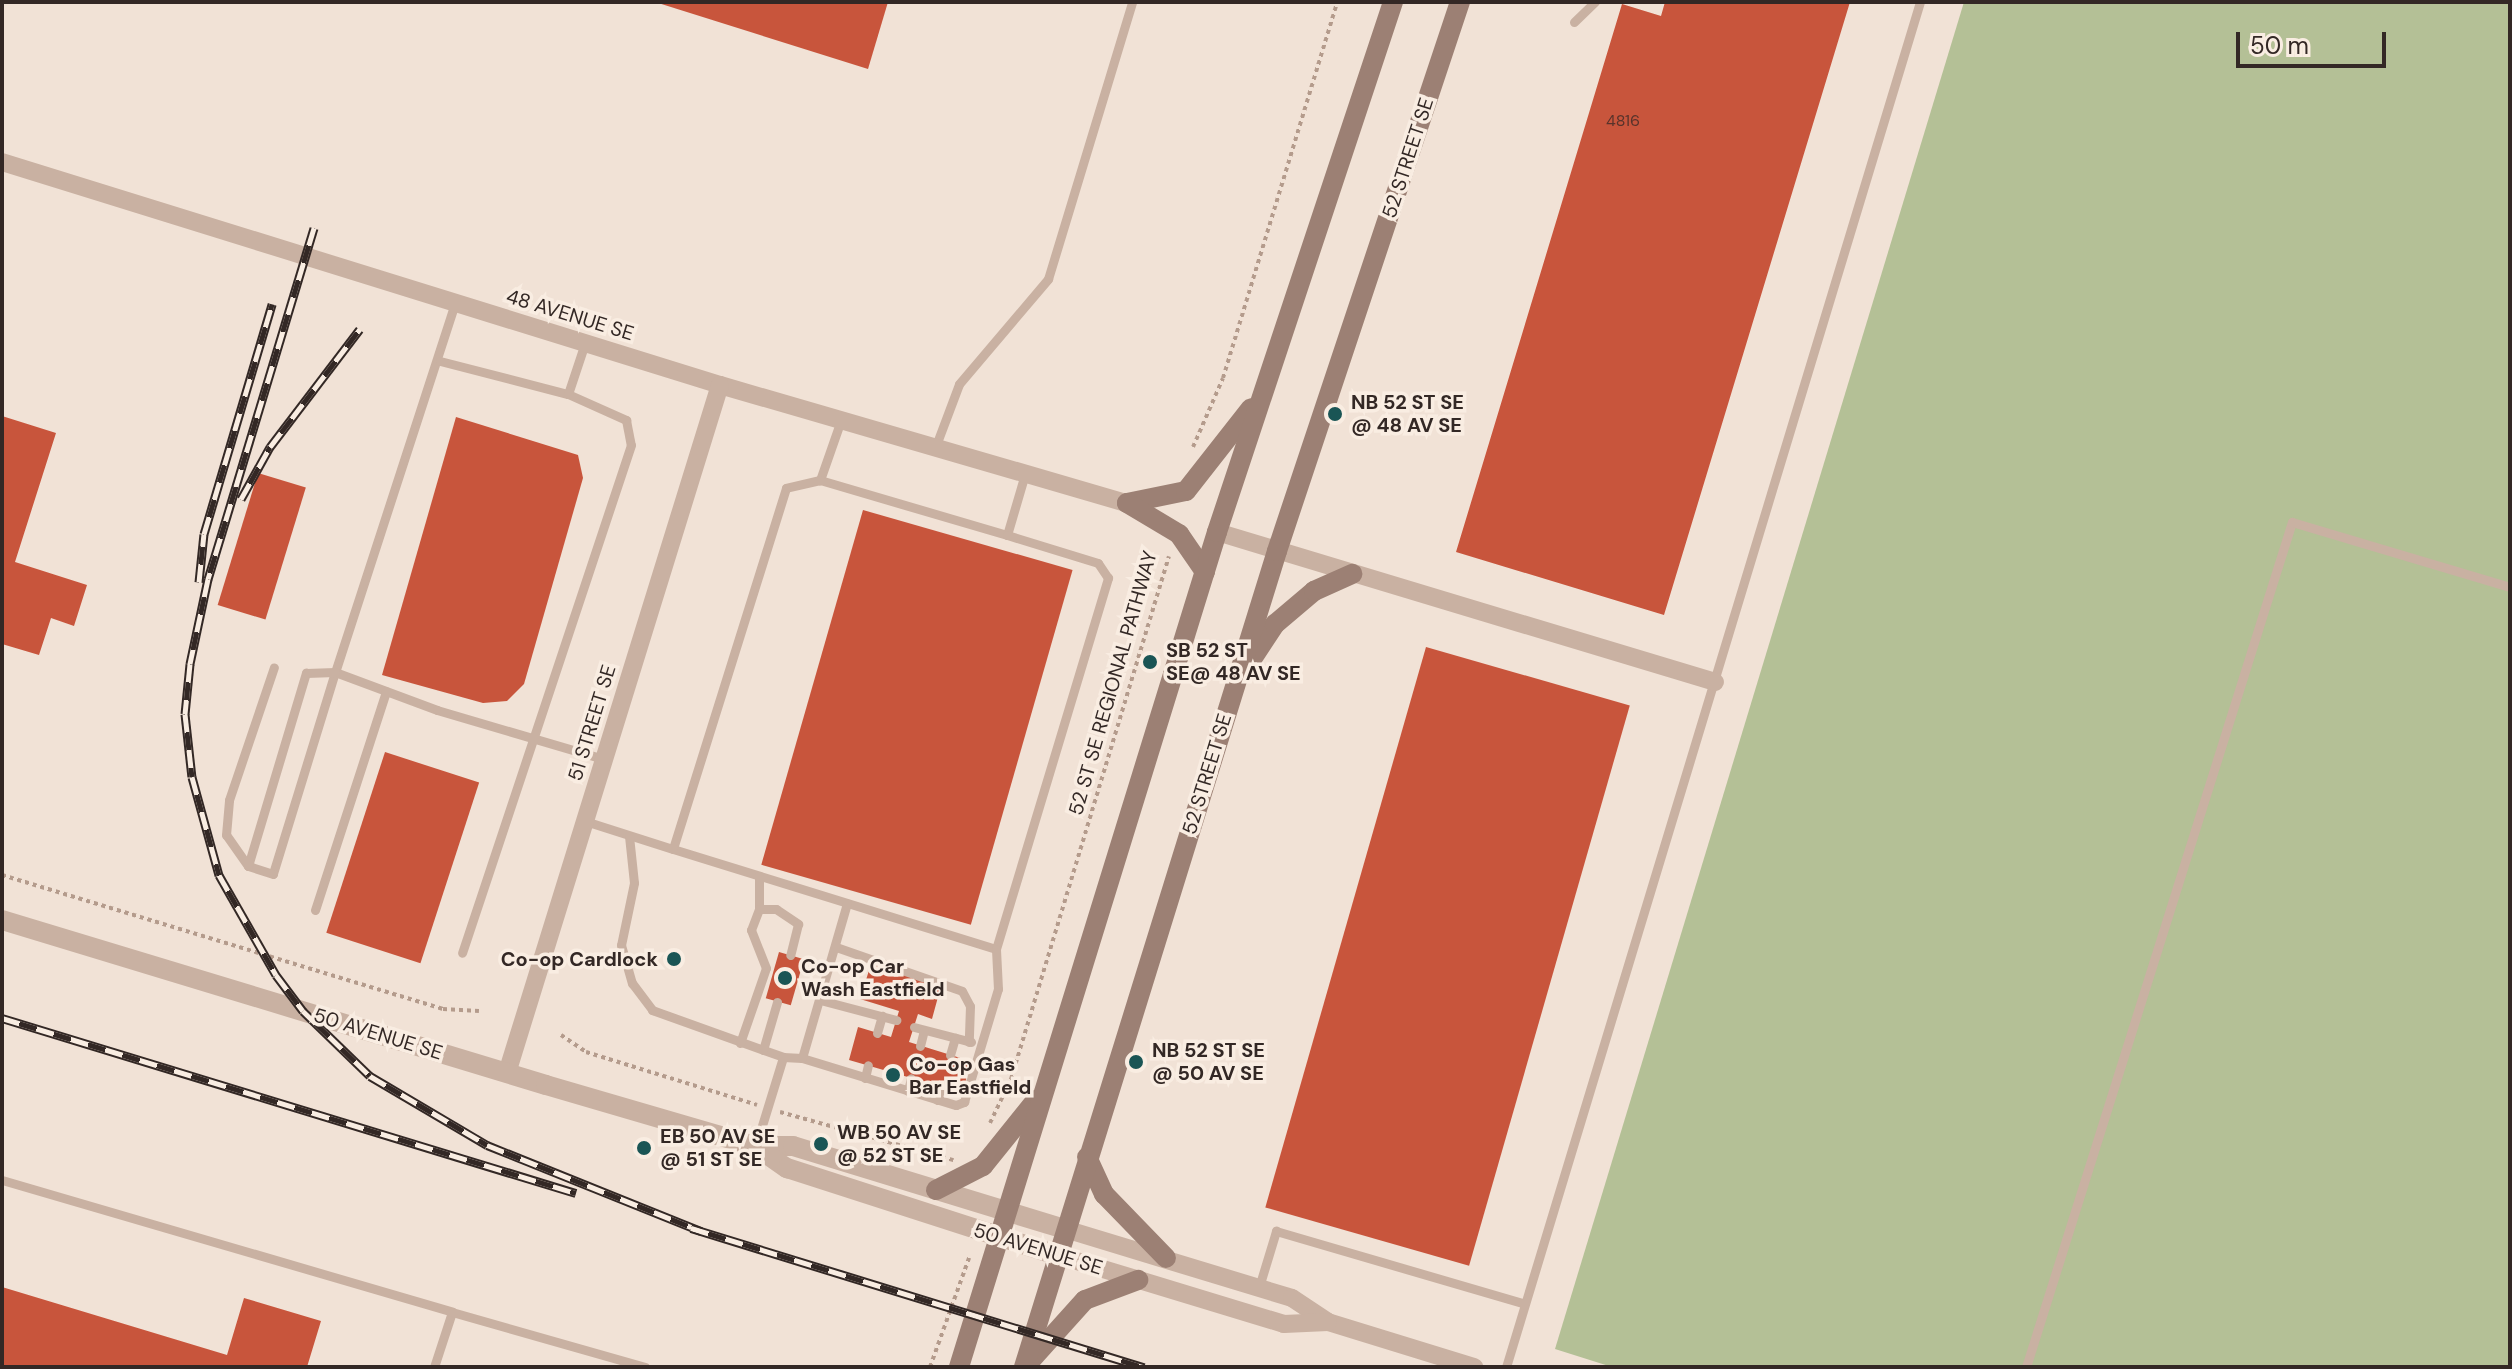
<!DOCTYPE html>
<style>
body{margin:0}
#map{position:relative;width:2512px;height:1369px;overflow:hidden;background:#f1e2d6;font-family:"DM Sans",sans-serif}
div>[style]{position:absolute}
.green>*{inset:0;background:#b4c096}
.building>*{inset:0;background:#c8553c;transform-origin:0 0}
.path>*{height:4px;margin-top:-2px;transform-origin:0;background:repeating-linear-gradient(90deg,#b49b8c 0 4px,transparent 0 8px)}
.service>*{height:9px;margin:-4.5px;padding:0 4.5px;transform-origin:4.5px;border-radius:4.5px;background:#c9b1a2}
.minor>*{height:18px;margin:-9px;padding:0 9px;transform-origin:9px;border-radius:9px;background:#c9b1a2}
.tertiary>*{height:20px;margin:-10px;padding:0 10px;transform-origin:10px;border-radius:10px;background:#c9b1a2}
.secondary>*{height:20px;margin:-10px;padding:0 10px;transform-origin:10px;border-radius:10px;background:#9c8074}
.rail>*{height:9px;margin-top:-4.5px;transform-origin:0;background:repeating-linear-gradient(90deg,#f9ede2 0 18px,#332825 0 36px);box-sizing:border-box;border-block:2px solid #332825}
.dots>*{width:22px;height:22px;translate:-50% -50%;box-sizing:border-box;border:4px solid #f9ede2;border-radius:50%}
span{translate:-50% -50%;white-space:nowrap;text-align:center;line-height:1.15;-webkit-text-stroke:7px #f9ede2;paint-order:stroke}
.number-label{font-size:16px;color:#58332b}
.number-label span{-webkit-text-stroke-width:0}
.street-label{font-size:20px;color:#332825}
.poi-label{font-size:20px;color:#332825;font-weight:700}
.left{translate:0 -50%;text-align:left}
.right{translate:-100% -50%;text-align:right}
.frame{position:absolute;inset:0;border:4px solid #332825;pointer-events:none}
.scale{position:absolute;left:2236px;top:32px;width:150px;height:36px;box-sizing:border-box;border:4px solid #332825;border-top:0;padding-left:10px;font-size:24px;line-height:28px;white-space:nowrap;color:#332825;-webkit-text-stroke:6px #f9ede2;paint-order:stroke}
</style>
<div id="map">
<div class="green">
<div style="clip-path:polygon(1964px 2px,2510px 2px,2510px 1367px,1612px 1367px,1555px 1349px)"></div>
</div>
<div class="building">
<div style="clip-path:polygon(655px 2px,888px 2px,868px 69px)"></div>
<div style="clip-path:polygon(1665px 2px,1850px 2px,1664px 615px,1456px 552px,1622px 4px,1661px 16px)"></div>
<div style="clip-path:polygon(2px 416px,56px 433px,15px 562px,87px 585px,74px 626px,51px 618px,39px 655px,2px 644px)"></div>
<div style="clip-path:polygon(456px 417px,578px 455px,583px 478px,524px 684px,507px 701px,483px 703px,382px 675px)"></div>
<div style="left:258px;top:473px;width:50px;height:138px;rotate:17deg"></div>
<div style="left:863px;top:510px;width:218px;height:369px;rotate:16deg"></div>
<div style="left:1426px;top:647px;width:212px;height:583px;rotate:16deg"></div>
<div style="left:385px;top:752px;width:99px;height:190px;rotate:18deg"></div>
<div style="left:779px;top:952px;width:26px;height:48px;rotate:16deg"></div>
<div style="clip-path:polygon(871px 964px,941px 986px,932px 1019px,918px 1014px,909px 1042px,970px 1061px,963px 1093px,849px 1060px,858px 1027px,891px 1037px,899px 1011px,860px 999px)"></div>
<div style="clip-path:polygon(2px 1287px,227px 1355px,244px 1298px,321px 1321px,307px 1367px,2px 1367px)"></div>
</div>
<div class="path">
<div style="left:1193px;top:447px;width:75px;rotate:-66.5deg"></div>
<div style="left:1223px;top:378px;width:393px;rotate:-73.1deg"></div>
<div style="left:2px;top:875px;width:461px;rotate:16.9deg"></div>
<div style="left:443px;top:1009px;width:36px;rotate:3deg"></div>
<div style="left:561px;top:1035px;width:30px;rotate:34deg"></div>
<div style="left:586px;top:1052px;width:179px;rotate:17.2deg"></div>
<div style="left:780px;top:1112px;width:180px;rotate:15.5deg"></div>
<div style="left:990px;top:1123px;width:49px;rotate:-64.5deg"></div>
<div style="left:1011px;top:1079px;width:546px;rotate:-73.19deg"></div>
<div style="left:930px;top:1367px;width:116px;rotate:-70.3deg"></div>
</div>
<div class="service">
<div style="left:1574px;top:22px;width:29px;rotate:-44deg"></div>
<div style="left:455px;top:303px;width:388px;rotate:108deg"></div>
<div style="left:335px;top:672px;width:109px;rotate:20.4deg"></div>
<div style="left:437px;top:710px;width:174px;rotate:16.4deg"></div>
<div style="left:440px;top:361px;width:132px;rotate:14.5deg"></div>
<div style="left:568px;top:394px;width:64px;rotate:24.1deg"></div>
<div style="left:626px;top:420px;width:25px;rotate:79deg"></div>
<div style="left:631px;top:445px;width:535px;rotate:108.4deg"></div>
<div style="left:568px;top:394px;width:54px;rotate:-71.6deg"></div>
<div style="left:841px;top:420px;width:64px;rotate:109.3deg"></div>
<div style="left:820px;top:480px;width:195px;rotate:16.4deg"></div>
<div style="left:1007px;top:535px;width:64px;rotate:-73.6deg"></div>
<div style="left:935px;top:448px;width:68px;rotate:-69.4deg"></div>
<div style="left:959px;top:384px;width:138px;rotate:-49.7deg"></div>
<div style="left:1048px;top:279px;width:289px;rotate:-73.1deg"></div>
<div style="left:820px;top:480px;width:35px;rotate:167deg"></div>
<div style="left:786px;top:488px;width:378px;rotate:107.4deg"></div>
<div style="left:673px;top:849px;width:338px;rotate:17.2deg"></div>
<div style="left:996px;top:949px;width:388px;rotate:-73.2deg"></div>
<div style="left:1108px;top:578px;width:18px;rotate:-124deg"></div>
<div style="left:1098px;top:563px;width:95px;rotate:-162.9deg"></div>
<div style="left:335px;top:672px;width:211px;rotate:107.1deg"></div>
<div style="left:273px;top:874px;width:26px;rotate:-162deg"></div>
<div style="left:248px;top:866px;width:202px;rotate:-73.3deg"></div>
<div style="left:306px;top:673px;width:29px;rotate:-2deg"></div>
<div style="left:585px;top:821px;width:92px;rotate:17.7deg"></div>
<div style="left:629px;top:836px;width:47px;rotate:83.9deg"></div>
<div style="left:634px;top:883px;width:63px;rotate:101.8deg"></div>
<div style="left:621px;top:945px;width:40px;rotate:74deg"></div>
<div style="left:632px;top:983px;width:34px;rotate:53deg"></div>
<div style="left:652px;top:1010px;width:139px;rotate:19.7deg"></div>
<div style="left:248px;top:866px;width:38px;rotate:-125deg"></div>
<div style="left:226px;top:835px;width:35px;rotate:-85deg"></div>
<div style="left:229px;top:800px;width:140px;rotate:-71.3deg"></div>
<div style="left:759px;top:876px;width:33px;rotate:90deg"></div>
<div style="left:315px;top:910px;width:230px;rotate:-72deg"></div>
<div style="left:836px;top:947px;width:133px;rotate:19.2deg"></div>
<div style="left:962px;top:991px;width:17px;rotate:62deg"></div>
<div style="left:970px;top:1006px;width:36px;rotate:92deg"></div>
<div style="left:820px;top:1000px;width:79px;rotate:14.7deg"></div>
<div style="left:914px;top:1027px;width:59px;rotate:14.7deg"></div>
<div style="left:877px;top:1033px;width:18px;rotate:-74deg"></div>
<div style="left:740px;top:1043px;width:79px;rotate:-70.9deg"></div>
<div style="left:766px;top:968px;width:41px;rotate:-111.5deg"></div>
<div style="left:751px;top:930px;width:22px;rotate:-69deg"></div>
<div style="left:759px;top:909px;width:17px"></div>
<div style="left:776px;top:909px;width:27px;rotate:34deg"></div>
<div style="left:798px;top:924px;width:32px;rotate:104deg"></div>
<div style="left:920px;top:1046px;width:16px;rotate:-76deg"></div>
<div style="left:763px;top:1050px;width:50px;rotate:-73.7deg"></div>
<div style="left:950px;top:1055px;width:18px;rotate:-74deg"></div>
<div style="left:802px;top:1058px;width:161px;rotate:17deg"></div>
<div style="left:956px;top:1105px;width:9px;rotate:-21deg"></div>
<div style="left:964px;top:1102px;width:118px;rotate:-73.3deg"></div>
<div style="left:998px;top:989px;width:40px;rotate:-92.9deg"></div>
<div style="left:865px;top:1078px;width:13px;rotate:-77deg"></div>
<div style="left:908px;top:1091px;width:13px;rotate:-77deg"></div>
<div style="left:937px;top:1100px;width:14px;rotate:-73deg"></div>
<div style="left:756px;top:1145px;width:92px;rotate:-72.9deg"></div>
<div style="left:783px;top:1057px;width:19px;rotate:3deg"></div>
<div style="left:802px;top:1058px;width:161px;rotate:-73.8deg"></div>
<div style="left:2px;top:1180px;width:469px;rotate:16.3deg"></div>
<div style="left:452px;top:1312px;width:58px;rotate:108.1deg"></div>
<div style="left:1259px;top:1287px;width:59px;rotate:-73.1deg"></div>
<div style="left:1276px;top:1231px;width:259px;rotate:16.3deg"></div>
<div style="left:452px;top:1312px;width:201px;rotate:15.9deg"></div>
<div style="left:1506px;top:1367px;width:1426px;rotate:-73.13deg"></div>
<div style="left:2026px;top:1367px;width:886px;rotate:-72.53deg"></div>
<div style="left:2292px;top:522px;width:227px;rotate:16.6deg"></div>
</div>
<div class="minor">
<div style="left:2px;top:162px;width:752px;rotate:17.25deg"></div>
<div style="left:720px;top:385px;width:424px;rotate:16.2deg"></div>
<div style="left:1217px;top:532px;width:520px;rotate:16.76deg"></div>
<div style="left:507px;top:1073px;width:720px;rotate:-72.8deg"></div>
<div style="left:1065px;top:1229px;width:237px;rotate:16.9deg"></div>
<div style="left:1292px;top:1298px;width:43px;rotate:33.7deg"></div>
<div style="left:1328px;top:1322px;width:153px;rotate:17.1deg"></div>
<div style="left:1057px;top:1255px;width:237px;rotate:16.9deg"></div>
<div style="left:1284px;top:1324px;width:44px;rotate:-2.6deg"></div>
</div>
<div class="tertiary">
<div style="left:2px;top:920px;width:568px;rotate:16.87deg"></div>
<div style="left:546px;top:1085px;width:218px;rotate:16.3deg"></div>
<div style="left:755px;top:1146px;width:38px"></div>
<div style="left:793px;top:1146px;width:284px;rotate:17deg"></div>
<div style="left:755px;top:1146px;width:39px;rotate:35deg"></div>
<div style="left:787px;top:1168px;width:284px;rotate:17.9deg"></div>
</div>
<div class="secondary">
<div style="left:1127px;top:503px;width:60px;rotate:-11.5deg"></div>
<div style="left:1186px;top:491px;width:105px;rotate:-51.9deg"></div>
<div style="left:1127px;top:503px;width:61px;rotate:30.8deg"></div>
<div style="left:1179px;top:534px;width:46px;rotate:55.6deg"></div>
<div style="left:1250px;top:662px;width:45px;rotate:-56.7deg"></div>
<div style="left:1275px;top:624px;width:51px;rotate:-40.2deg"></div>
<div style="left:1314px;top:591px;width:42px;rotate:-24.1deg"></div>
<div style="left:1087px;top:1157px;width:41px;rotate:65.3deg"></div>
<div style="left:1104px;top:1194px;width:89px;rotate:45.9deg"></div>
<div style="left:936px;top:1190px;width:53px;rotate:-27.1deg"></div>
<div style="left:983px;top:1166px;width:85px;rotate:-51.2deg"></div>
<div style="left:1030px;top:1361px;width:82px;rotate:-48deg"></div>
<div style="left:1085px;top:1300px;width:57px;rotate:-20.7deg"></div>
<div style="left:959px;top:1367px;width:874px;rotate:-72.83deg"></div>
<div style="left:1217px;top:532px;width:558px;rotate:-71.63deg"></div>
<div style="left:1024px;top:1367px;width:854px;rotate:-72.77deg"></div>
<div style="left:1277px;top:551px;width:579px;rotate:-71.57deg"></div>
</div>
<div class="rail">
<div style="left:314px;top:228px;width:367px;rotate:106.8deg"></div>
<div style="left:208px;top:579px;width:87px;rotate:102deg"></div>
<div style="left:190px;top:664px;width:50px;rotate:95.7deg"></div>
<div style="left:185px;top:714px;width:63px;rotate:83.7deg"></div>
<div style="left:192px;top:777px;width:102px;rotate:74.6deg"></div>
<div style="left:219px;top:875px;width:115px;rotate:60.3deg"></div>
<div style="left:276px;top:975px;width:45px;rotate:53.1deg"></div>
<div style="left:303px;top:1011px;width:93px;rotate:44.1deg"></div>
<div style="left:370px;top:1076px;width:136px;rotate:30.5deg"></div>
<div style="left:487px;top:1145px;width:231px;rotate:21.9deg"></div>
<div style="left:241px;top:499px;width:60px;rotate:-60.9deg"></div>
<div style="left:270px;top:447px;width:148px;rotate:-52.7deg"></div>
<div style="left:199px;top:582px;width:48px;rotate:-84.1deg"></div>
<div style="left:204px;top:534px;width:240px;rotate:-73.5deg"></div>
<div style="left:2px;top:1018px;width:600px;rotate:16.96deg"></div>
<div style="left:691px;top:1228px;width:474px;rotate:17.1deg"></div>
</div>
<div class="dots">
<div style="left:1335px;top:414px;background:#1a5555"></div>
<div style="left:1150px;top:662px;background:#1a5555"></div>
<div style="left:674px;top:959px;background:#1a5555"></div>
<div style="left:785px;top:978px;background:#1a5555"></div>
<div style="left:1136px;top:1062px;background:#1a5555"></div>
<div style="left:893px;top:1075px;background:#1a5555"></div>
<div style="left:821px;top:1144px;background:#1a5555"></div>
<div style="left:644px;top:1148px;background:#1a5555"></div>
</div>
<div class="number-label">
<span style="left:1623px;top:121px">4816</span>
</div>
<div class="street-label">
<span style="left:1408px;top:158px;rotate:-72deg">52 STREET SE</span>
<span style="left:570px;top:315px;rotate:17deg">48 AVENUE SE</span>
<span style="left:1113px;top:683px;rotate:-74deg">52 ST SE REGIONAL PATHWAY</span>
<span style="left:592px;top:723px;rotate:-73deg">51 STREET SE</span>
<span style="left:1207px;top:774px;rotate:-73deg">52 STREET SE</span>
<span style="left:378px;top:1034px;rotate:17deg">50 AVENUE SE</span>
<span style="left:1038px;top:1249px;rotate:17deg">50 AVENUE SE</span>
</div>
<div class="poi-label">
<span class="left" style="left:1351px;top:414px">NB 52 ST SE<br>@ 48 AV SE</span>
<span class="left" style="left:1166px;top:662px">SB 52 ST<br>SE@ 48 AV SE</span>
<span class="right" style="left:658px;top:959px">Co-op Cardlock</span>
<span class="left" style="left:801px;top:978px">Co-op Car<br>Wash Eastfield</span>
<span class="left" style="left:1152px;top:1062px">NB 52 ST SE<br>@ 50 AV SE</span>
<span class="left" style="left:909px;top:1076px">Co-op Gas<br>Bar Eastfield</span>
<span class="left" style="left:837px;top:1144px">WB 50 AV SE<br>@ 52 ST SE</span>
<span class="left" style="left:660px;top:1148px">EB 50 AV SE<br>@ 51 ST SE</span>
</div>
<div class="frame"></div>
<div class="scale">50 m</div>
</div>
